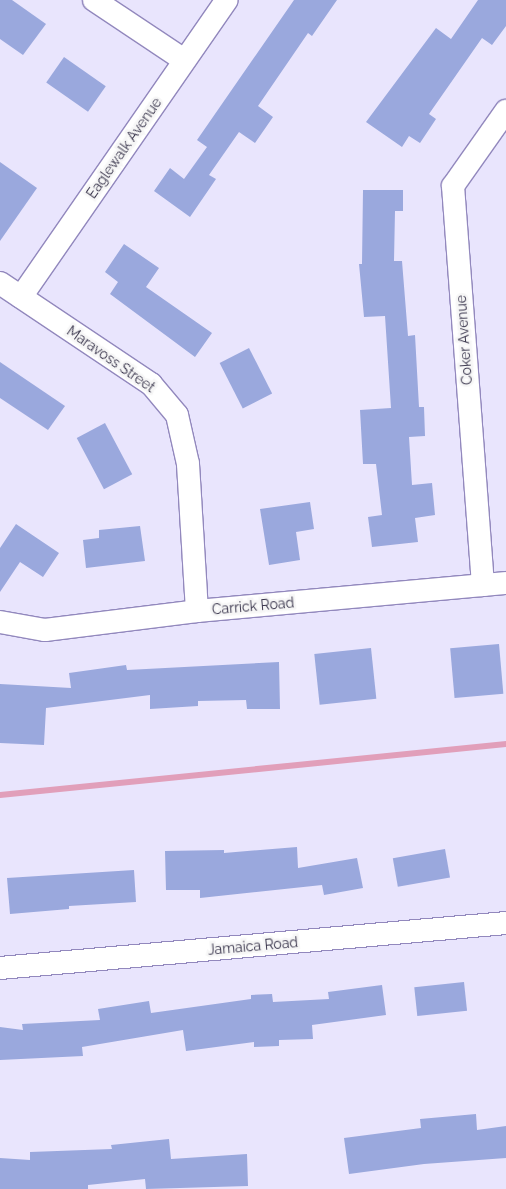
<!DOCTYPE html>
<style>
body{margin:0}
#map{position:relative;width:506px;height:1189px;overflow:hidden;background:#e9e5fd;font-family:Raleway,sans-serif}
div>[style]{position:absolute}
.stream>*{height:6px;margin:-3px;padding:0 3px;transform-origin:3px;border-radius:3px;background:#e19fba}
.building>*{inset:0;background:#9aa8dd;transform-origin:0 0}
.roads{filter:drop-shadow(1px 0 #9288bd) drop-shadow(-1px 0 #9288bd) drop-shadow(0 1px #9288bd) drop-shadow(0 -1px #9288bd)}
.minor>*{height:22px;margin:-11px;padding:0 11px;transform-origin:11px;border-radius:11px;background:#fff}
span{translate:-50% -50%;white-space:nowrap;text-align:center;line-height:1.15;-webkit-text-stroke:5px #f6f6f6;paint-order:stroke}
.street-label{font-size:14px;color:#37334a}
</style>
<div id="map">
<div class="stream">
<div style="left:0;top:795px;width:509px;rotate:-5.76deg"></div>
</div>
<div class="building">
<div style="clip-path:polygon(0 0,12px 0,46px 24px,23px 55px,0 39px)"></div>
<div style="clip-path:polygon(294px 0,337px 0,312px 36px,308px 33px,258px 106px,273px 117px,255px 143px,239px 132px,209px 175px,216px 179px,190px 217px,154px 191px,170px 168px,184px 179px,207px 147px,197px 140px)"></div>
<div style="clip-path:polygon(478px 0,506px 0,506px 26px,492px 45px,482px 38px,429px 114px,436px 119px,420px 143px,409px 136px,402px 147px,366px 122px,436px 28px,451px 39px)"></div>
<div style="left:64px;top:57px;width:51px;height:31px;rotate:35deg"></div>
<div style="clip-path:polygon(0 162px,37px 188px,0 241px)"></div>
<div style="clip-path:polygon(363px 190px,403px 190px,403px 211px,395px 211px,394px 261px,402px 261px,408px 336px,415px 335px,419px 407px,424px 407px,425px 436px,409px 437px,412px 485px,432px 483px,435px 515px,415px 518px,418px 542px,372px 547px,368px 517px,382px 515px,376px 464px,363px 464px,360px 410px,391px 408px,385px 316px,364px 317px,359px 264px,362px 264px)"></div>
<div style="clip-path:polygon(124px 244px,159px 268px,146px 287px,212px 333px,195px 357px,110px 294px,118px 282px,105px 272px)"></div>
<div style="left:249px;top:348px;width:51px;height:33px;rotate:63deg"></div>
<div style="clip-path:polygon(0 362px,65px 406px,48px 430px,0 398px)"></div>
<div style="left:105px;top:423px;width:58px;height:32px;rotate:62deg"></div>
<div style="clip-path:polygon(310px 502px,314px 529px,296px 532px,300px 560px,269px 565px,260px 509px)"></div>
<div style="clip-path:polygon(16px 524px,59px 553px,43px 577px,20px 562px,0 592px,0 548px)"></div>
<div style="clip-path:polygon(140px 526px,145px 561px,86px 568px,83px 540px,99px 538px,99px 530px)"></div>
<div style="left:499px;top:644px;width:50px;height:49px;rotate:85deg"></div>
<div style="left:371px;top:648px;width:51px;height:57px;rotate:84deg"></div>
<div style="clip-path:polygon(279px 662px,280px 709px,247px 709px,246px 700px,198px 701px,198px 706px,150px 709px,150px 695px,46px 708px,44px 745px,0 743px,0 684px,71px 688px,69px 673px,126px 665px,127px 670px)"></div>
<div style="clip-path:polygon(297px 847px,298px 868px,357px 858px,363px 888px,324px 895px,322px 885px,200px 898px,200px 890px,166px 890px,165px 851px,224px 850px,224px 853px)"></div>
<div style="left:445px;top:849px;width:29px;height:53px;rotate:80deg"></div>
<div style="clip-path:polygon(134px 870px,136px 902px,69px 906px,69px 909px,10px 914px,7px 878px)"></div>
<div style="left:464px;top:982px;width:29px;height:50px;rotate:84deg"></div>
<div style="clip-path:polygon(382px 985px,386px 1015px,312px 1025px,313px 1039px,279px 1040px,279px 1046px,254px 1047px,254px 1042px,186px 1051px,183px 1030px,82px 1047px,83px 1056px,0 1060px,0 1027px,23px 1030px,22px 1024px,100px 1020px,98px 1009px,149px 1001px,151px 1013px,251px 999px,251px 995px,272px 994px,273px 1002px,329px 999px,328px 992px)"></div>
<div style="clip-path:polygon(476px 1114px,477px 1130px,506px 1126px,506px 1158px,424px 1164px,349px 1174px,344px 1138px,421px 1128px,420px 1119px)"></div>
<div style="clip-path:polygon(169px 1139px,171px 1159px,247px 1154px,248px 1186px,146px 1189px,145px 1179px,88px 1185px,88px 1189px,0 1189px,0 1158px,30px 1160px,30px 1152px,112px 1149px,111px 1145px)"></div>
</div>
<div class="roads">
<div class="minor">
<div style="left:94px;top:0;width:108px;rotate:33.7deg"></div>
<div style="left:0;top:283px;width:182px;rotate:33.8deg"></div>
<div style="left:151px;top:384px;width:40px;rotate:50deg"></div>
<div style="left:177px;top:415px;width:50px;rotate:77.3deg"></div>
<div style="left:188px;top:464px;width:147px;rotate:86.5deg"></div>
<div style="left:21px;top:297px;width:361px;rotate:-55.3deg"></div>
<div style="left:483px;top:585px;width:400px;rotate:-94.3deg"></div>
<div style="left:453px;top:186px;width:92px;rotate:-54.8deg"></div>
<div style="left:0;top:622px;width:46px;rotate:10.1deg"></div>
<div style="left:45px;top:630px;width:153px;rotate:-7.1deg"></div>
<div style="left:197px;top:611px;width:310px;rotate:-5.2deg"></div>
<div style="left:0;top:968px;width:508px;rotate:-5.08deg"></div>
</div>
</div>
<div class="street-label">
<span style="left:124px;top:148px;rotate:-55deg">Eaglewalk Avenue</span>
<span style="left:464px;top:340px;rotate:-94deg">Coker Avenue</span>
<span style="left:111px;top:359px;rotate:35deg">Maravoss Street</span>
<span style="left:253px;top:606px;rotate:-5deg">Carrick Road</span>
<span style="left:253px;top:946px;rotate:-5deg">Jamaica Road</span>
</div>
</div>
